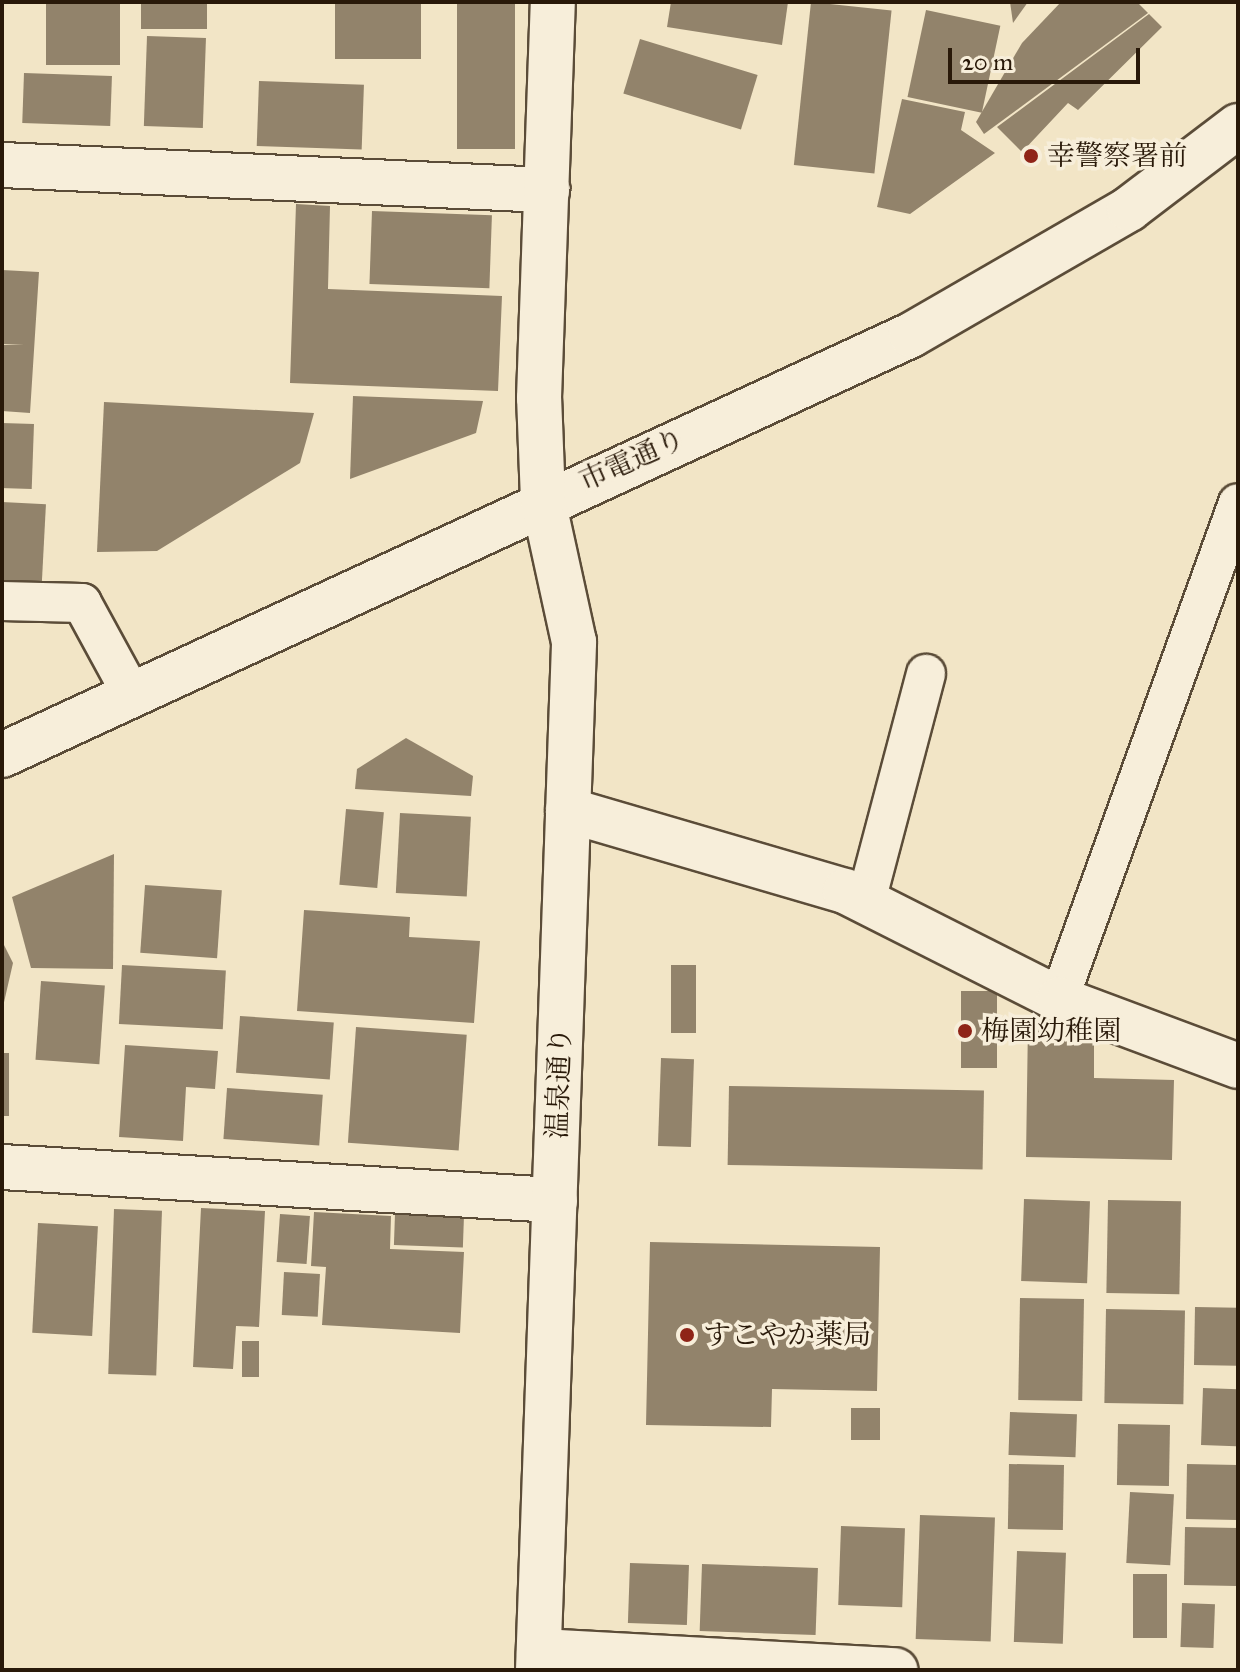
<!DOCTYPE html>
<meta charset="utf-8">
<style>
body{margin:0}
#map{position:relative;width:1240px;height:1672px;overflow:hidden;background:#f2e5c6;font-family:"IM FELL Great Primer","Noto Serif JP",serif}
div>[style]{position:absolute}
.building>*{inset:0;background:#92836b;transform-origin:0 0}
.roads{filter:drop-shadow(2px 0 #5b4c38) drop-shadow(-2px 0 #5b4c38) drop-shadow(0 2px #5b4c38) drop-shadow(0 -2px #5b4c38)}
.service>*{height:38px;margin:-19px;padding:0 19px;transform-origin:19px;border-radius:19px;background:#f7eeda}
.minor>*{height:44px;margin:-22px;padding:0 22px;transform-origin:22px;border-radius:22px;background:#f7eeda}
.tertiary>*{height:44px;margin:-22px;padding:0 22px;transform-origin:22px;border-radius:22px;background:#f7eeda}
.dots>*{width:22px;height:22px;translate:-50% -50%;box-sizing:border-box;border:4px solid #f7eeda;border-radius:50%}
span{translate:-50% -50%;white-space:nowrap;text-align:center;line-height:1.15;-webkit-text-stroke:7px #f7eeda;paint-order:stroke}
.poi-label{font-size:28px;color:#291909}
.left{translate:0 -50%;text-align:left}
.street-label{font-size:28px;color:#291909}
.frame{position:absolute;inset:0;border:4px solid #291909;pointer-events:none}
.scale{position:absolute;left:948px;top:48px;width:192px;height:36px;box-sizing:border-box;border:4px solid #291909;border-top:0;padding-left:10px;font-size:24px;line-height:28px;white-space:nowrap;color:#291909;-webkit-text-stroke:6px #f7eeda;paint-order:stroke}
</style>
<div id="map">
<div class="building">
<div style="left:46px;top:2px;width:74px;height:63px"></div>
<div style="left:141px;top:2px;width:66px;height:27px"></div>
<div style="left:335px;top:2px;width:86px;height:57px"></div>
<div style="left:457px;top:2px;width:58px;height:147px"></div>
<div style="clip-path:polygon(671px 2px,788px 2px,782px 45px,667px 27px)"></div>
<div style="left:811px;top:2px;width:81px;height:164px;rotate:6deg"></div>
<div style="clip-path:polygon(1010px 2px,1028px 2px,1013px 23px)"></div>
<div style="clip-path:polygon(1061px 2px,1137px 2px,1148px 13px,984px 134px,976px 122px,1022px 43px)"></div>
<div style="left:926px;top:10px;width:76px;height:89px;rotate:12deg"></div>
<div style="clip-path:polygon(1149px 14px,1162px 27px,1078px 110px,1068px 103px,1022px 152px,997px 127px)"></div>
<div style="left:147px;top:36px;width:59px;height:90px;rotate:2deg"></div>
<div style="left:640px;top:39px;width:123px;height:57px;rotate:17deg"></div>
<div style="left:24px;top:73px;width:88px;height:50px;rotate:2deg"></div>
<div style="left:259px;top:81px;width:105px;height:65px;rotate:2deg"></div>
<div style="clip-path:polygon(902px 99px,965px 112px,961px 130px,995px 153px,910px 214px,877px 207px)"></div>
<div style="clip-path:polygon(296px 204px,330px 206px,328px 289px,502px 296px,498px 391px,290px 383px)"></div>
<div style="left:372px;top:211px;width:120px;height:73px;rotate:2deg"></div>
<div style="clip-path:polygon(2px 270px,39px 272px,30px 413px,2px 411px,2px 345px,24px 345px,2px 344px)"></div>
<div style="clip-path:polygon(353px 396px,483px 401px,476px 433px,350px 479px)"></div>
<div style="clip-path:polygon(104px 402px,314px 413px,300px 463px,157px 551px,97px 552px)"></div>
<div style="left:2px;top:423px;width:32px;height:65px;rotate:2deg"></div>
<div style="left:2px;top:502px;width:44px;height:81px;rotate:3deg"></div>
<div style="clip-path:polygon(406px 738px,473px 776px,471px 796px,355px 789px,357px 769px)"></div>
<div style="left:346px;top:809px;width:38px;height:76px;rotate:5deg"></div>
<div style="left:400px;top:813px;width:71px;height:80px;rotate:3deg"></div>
<div style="clip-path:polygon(114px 854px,113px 969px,31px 968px,12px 897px)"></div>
<div style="left:145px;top:885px;width:77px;height:68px;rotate:4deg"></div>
<div style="clip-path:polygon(304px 910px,410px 917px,409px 937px,480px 941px,474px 1023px,297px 1011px)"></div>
<div style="clip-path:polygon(2px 941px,13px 963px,2px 1011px)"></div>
<div style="left:122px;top:965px;width:104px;height:59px;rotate:3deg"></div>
<div style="left:671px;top:965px;width:25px;height:68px"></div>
<div style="left:41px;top:981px;width:64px;height:79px;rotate:4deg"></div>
<div style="left:961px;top:991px;width:36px;height:77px"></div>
<div style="left:240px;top:1016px;width:94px;height:57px;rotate:4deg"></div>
<div style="clip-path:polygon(1028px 1022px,1094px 1023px,1094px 1078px,1174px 1080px,1172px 1160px,1026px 1157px)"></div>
<div style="left:356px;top:1027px;width:111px;height:116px;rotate:4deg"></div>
<div style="clip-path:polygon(125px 1045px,218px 1051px,215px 1089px,186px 1087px,183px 1141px,119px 1137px)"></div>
<div style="left:2px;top:1053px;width:7px;height:63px"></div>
<div style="left:661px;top:1058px;width:33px;height:88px;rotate:2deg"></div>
<div style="left:729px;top:1086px;width:255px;height:79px;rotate:1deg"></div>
<div style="left:227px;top:1088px;width:96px;height:51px;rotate:4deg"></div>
<div style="left:1024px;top:1199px;width:66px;height:82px;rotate:2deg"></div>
<div style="left:1108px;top:1200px;width:73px;height:93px;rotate:1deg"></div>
<div style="clip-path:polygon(201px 1208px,265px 1211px,259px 1327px,236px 1326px,233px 1369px,193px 1367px)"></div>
<div style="left:114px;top:1209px;width:48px;height:165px;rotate:2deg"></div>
<div style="clip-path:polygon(314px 1212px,391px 1216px,390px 1249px,464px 1252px,460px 1333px,322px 1325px,326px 1267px,311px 1266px)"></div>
<div style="left:280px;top:1214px;width:30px;height:48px;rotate:4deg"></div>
<div style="left:395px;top:1214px;width:69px;height:31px;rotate:2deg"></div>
<div style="left:38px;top:1223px;width:60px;height:110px;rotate:3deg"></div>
<div style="clip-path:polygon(650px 1242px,880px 1247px,877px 1391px,772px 1389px,771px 1427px,646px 1425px)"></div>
<div style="left:284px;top:1272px;width:36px;height:43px;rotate:3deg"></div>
<div style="left:1020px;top:1298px;width:64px;height:102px;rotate:1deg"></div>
<div style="left:1195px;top:1307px;width:43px;height:58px;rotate:1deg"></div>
<div style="left:1106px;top:1309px;width:79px;height:94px;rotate:1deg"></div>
<div style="left:242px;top:1341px;width:17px;height:36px"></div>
<div style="left:1203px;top:1388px;width:35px;height:57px;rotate:2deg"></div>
<div style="left:851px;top:1408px;width:29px;height:32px"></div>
<div style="left:1010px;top:1412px;width:67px;height:43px;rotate:2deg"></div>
<div style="left:1118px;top:1424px;width:52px;height:61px;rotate:1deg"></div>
<div style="left:1009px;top:1464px;width:55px;height:65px;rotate:1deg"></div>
<div style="left:1187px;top:1464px;width:51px;height:55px;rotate:1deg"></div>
<div style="left:1130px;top:1492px;width:44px;height:71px;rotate:3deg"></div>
<div style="left:920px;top:1515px;width:75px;height:124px;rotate:2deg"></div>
<div style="left:841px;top:1526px;width:64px;height:79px;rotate:2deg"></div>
<div style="left:1185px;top:1527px;width:53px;height:58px;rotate:1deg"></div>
<div style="left:1017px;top:1551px;width:49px;height:91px;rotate:2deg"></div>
<div style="left:630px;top:1563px;width:59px;height:60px;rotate:2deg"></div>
<div style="left:702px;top:1564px;width:116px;height:67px;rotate:2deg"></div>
<div style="left:1133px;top:1574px;width:34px;height:64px"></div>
<div style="left:1182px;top:1603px;width:33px;height:44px;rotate:2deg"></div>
</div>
<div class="roads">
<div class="service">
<div style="left:2px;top:601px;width:80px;rotate:1.4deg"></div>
<div style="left:82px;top:603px;width:102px;rotate:61.4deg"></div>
<div style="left:866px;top:901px;width:235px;rotate:-75.2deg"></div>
<div style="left:1059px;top:999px;width:527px;rotate:-70.16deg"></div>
</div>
<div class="minor">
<div style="left:2px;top:165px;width:546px;rotate:2.63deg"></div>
<div style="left:568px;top:810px;width:289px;rotate:16.3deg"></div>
<div style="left:845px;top:891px;width:240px;rotate:26.8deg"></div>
<div style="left:1059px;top:999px;width:191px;rotate:20.5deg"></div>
<div style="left:2px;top:1167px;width:554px;rotate:3.42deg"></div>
<div style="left:539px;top:1651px;width:357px;rotate:3.1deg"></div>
</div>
<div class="tertiary">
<div style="left:2px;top:755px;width:1001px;rotate:-24.8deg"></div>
<div style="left:911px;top:335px;width:252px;rotate:-30deg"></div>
<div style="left:1129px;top:209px;width:137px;rotate:-37.3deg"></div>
<div style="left:538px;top:1670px;width:1029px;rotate:-87.99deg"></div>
<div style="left:574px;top:642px;width:145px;rotate:-102.3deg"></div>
<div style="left:543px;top:500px;width:102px;rotate:-92.2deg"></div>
<div style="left:539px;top:398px;width:396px;rotate:-88deg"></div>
</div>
</div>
<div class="dots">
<div style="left:1031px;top:156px;background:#8f2418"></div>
<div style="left:965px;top:1031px;background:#8f2418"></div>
<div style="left:687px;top:1335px;background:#8f2418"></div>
</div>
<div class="poi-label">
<span class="left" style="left:1047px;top:156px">幸警察署前</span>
<span class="left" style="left:981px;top:1031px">梅園幼稚園</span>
<span class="left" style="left:703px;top:1335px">すこやか薬局</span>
</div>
<div class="street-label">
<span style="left:632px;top:460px;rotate:-24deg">市電通り</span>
<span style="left:559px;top:1083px;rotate:-88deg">温泉通り</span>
</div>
<div class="frame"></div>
<div class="scale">20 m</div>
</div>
